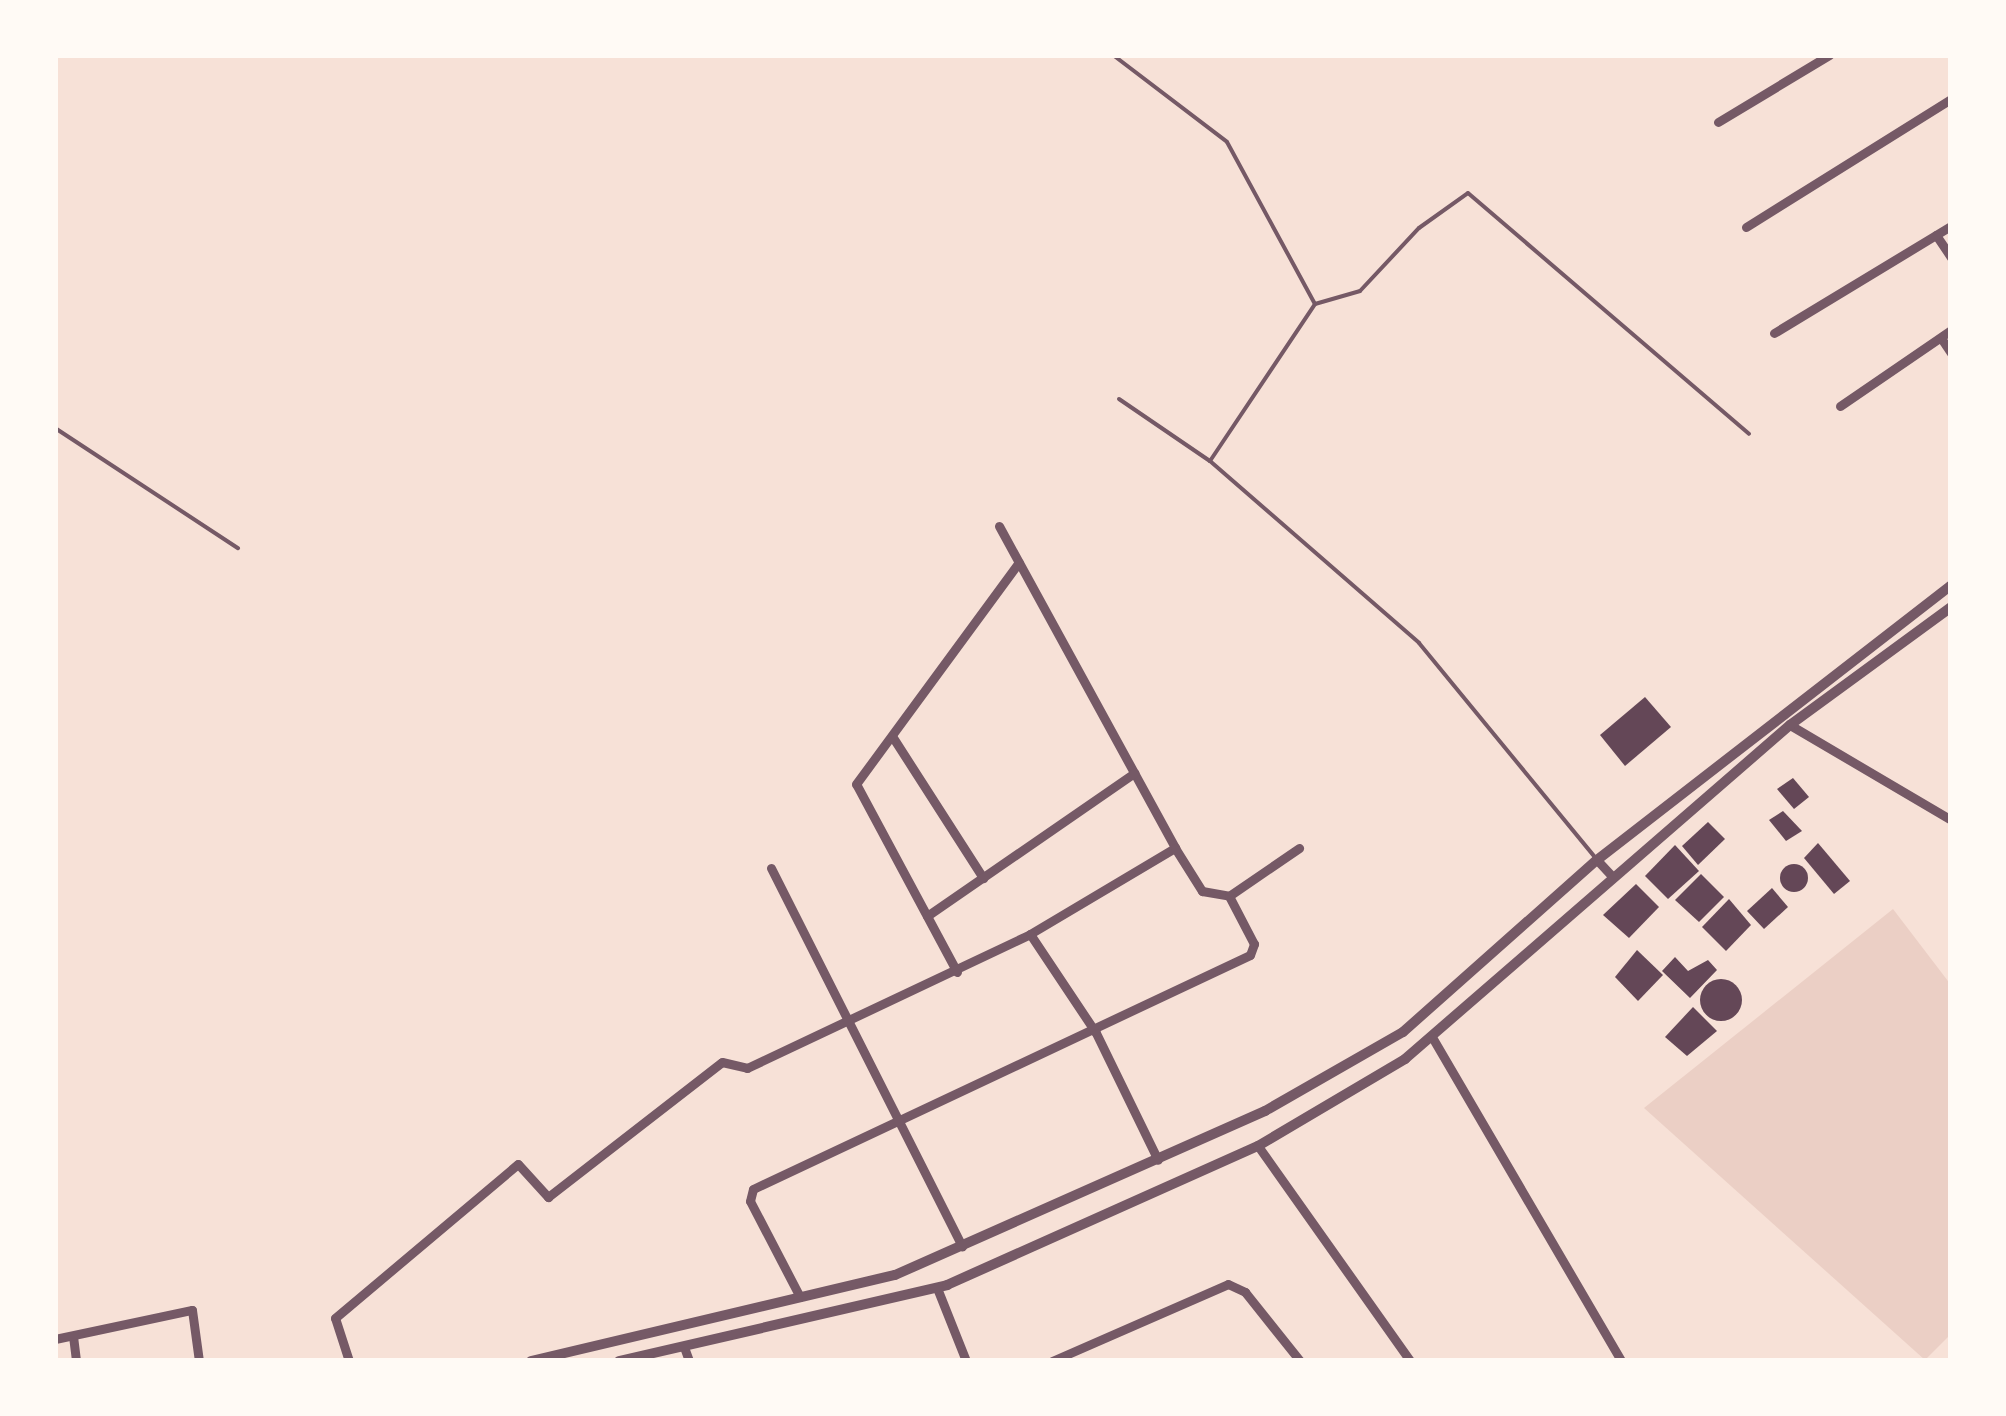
<!DOCTYPE html>
<html>
<head>
<meta charset="utf-8">
<style>
	body { margin:0 }
	#map { position:relative; width:2006px; height:1416px; overflow:hidden; background:#f7e1d7; font-family:"Alegreya Sans",sans-serif }
	div>[style] { position:absolute }
	.green>* { inset:0; background:#ebcfc5 }
	.building>* { inset:0; background:#644757 }
	.round { border-radius:50% }
	.service>* { height:4px; margin:-2px; padding:0 2px; transform-origin:2px; border-radius:2px; background:#755966 }
	.minor>* { height:9px; margin:-4.5px; padding:0 4.5px; transform-origin:4.5px; border-radius:4.5px; background:#755966 }
	.tertiary>* { height:10px; margin:-5px; padding:0 5px; transform-origin:5px; border-radius:5px; background:#755966 }
	span { translate:-50% -50%; white-space:nowrap; text-align:center; line-height:1.15; -webkit-text-stroke:10px #fffaf5; paint-order:stroke }
	.frame { position:absolute; inset:0; border:58px solid #fffaf5; pointer-events:none }
</style>
</head>
<body>
<div id="map">
	<div class="green">
		<div style="clip-path:polygon(1893px 909px,1951px 985px,1951px 1334px,1925px 1360px,1644px 1108px)"></div>
	</div>
	<div class="building">
		<div style="clip-path:polygon(1645px 697px,1671px 727px,1625px 766px,1600px 735px)"></div>
		<div style="clip-path:polygon(1793px 778px,1809px 797px,1794px 809px,1777px 789px)"></div>
		<div style="clip-path:polygon(1783px 811px,1802px 831px,1786px 841px,1769px 820px)"></div>
		<div style="clip-path:polygon(1708px 822px,1725px 839px,1698px 865px,1682px 846px)"></div>
		<div style="clip-path:polygon(1818px 843px,1850px 881px,1834px 894px,1804px 858px)"></div>
		<div style="clip-path:polygon(1675px 845px,1699px 871px,1668px 899px,1645px 876px)"></div>
		<div class="round" style="left:1780px;top:864px;width:28px;height:28px"></div>
		<div style="clip-path:polygon(1701px 874px,1724px 897px,1699px 922px,1675px 900px)"></div>
		<div style="clip-path:polygon(1636px 884px,1659px 907px,1629px 938px,1603px 915px)"></div>
		<div style="clip-path:polygon(1772px 888px,1788px 907px,1764px 929px,1747px 911px)"></div>
		<div style="clip-path:polygon(1729px 899px,1751px 925px,1726px 951px,1702px 927px)"></div>
		<div style="clip-path:polygon(1637px 950px,1663px 975px,1638px 1001px,1615px 977px)"></div>
		<div style="clip-path:polygon(1675px 957px,1688px 971px,1708px 960px,1717px 970px,1690px 998px,1662px 971px)"></div>
		<div class="round" style="left:1700px;top:979px;width:42px;height:42px"></div>
		<div style="clip-path:polygon(1693px 1007px,1717px 1031px,1687px 1056px,1665px 1037px)"></div>
	</div>
	<div class="service">
		<div style="left:1113px;top:55px;width:143px;rotate:37.3deg"></div>
		<div style="left:1227px;top:142px;width:184px;rotate:61.5deg"></div>
		<div style="left:1119px;top:399px;width:110px;rotate:34.3deg"></div>
		<div style="left:1210px;top:461px;width:277px;rotate:41deg"></div>
		<div style="left:1419px;top:643px;width:281px;rotate:50.6deg"></div>
		<div style="left:55px;top:428px;width:219px;rotate:33.3deg"></div>
		<div style="left:1210px;top:461px;width:189px;rotate:-56.2deg"></div>
		<div style="left:1315px;top:304px;width:47px;rotate:-16.1deg"></div>
		<div style="left:1360px;top:291px;width:86px;rotate:-46.9deg"></div>
		<div style="left:1419px;top:228px;width:60px;rotate:-35.5deg"></div>
		<div style="left:1468px;top:193px;width:370px;rotate:40.6deg"></div>
	</div>
	<div class="minor">
		<div style="left:1718px;top:122px;width:130px;rotate:-31.1deg"></div>
		<div style="left:1746px;top:227px;width:242px;rotate:-32deg"></div>
		<div style="left:1936px;top:235px;width:27px;rotate:56deg"></div>
		<div style="left:1774px;top:333px;width:207px;rotate:-31.2deg"></div>
		<div style="left:1941px;top:338px;width:18px;rotate:56deg"></div>
		<div style="left:1840px;top:406px;width:135px;rotate:-34.4deg"></div>
		<div style="left:999px;top:526px;width:367px;rotate:61.3deg"></div>
		<div style="left:1790px;top:725px;width:187px;rotate:30.5deg"></div>
		<div style="left:892px;top:736px;width:169px;rotate:57.3deg"></div>
		<div style="left:1597px;top:860px;width:23px;rotate:47deg"></div>
		<div style="left:771px;top:868px;width:424px;rotate:63.2deg"></div>
		<div style="left:927px;top:916px;width:252px;rotate:-34.6deg"></div>
		<div style="left:1030px;top:934px;width:169px;rotate:-30.7deg"></div>
		<div style="left:1175px;top:848px;width:51px;rotate:57.9deg"></div>
		<div style="left:1202px;top:891px;width:27px;rotate:10deg"></div>
		<div style="left:957px;top:972px;width:213px;rotate:-118.2deg"></div>
		<div style="left:856px;top:784px;width:275px;rotate:-53.7deg"></div>
		<div style="left:1432px;top:1037px;width:375px;rotate:59.7deg"></div>
		<div style="left:1258px;top:1146px;width:263px;rotate:54.7deg"></div>
		<div style="left:937px;top:1288px;width:79px;rotate:68.3deg"></div>
		<div style="left:800px;top:1297px;width:108px;rotate:-117.5deg"></div>
		<div style="left:750px;top:1201px;width:12px;rotate:-76deg"></div>
		<div style="left:753px;top:1189px;width:549px;rotate:-25.21deg"></div>
		<div style="left:1250px;top:955px;width:12px;rotate:-70deg"></div>
		<div style="left:1254px;top:944px;width:54px;rotate:-117.5deg"></div>
		<div style="left:1229px;top:896px;width:85px;rotate:-34.4deg"></div>
		<div style="left:73px;top:1336px;width:25px;rotate:83deg"></div>
		<div style="left:55px;top:1339px;width:140px;rotate:-12deg"></div>
		<div style="left:192px;top:1310px;width:51px;rotate:82.2deg"></div>
		<div style="left:684px;top:1347px;width:15px;rotate:70deg"></div>
		<div style="left:349px;top:1361px;width:45px;rotate:-108deg"></div>
		<div style="left:335px;top:1318px;width:239px;rotate:-40.1deg"></div>
		<div style="left:518px;top:1164px;width:45px;rotate:47.7deg"></div>
		<div style="left:548px;top:1197px;width:220px;rotate:-37.8deg"></div>
		<div style="left:722px;top:1062px;width:26px;rotate:13deg"></div>
		<div style="left:747px;top:1068px;width:313px;rotate:-25.3deg"></div>
		<div style="left:1030px;top:934px;width:119px;rotate:56.3deg"></div>
		<div style="left:1096px;top:1033px;width:141px;rotate:64deg"></div>
		<div style="left:1052px;top:1361px;width:192px;rotate:-23.6deg"></div>
		<div style="left:1228px;top:1284px;width:19px;rotate:25deg"></div>
		<div style="left:1245px;top:1292px;width:88px;rotate:51.4deg"></div>
	</div>
	<div class="tertiary">
		<div style="left:531px;top:1361px;width:374px;rotate:-13.3deg"></div>
		<div style="left:895px;top:1275px;width:405px;rotate:-23.9deg"></div>
		<div style="left:1265px;top:1111px;width:159px;rotate:-29.8deg"></div>
		<div style="left:1403px;top:1032px;width:259px;rotate:-41.6deg"></div>
		<div style="left:1597px;top:860px;width:448px;rotate:-37.8deg"></div>
		<div style="left:619px;top:1361px;width:337px;rotate:-13deg"></div>
		<div style="left:947px;top:1285px;width:341px;rotate:-24.1deg"></div>
		<div style="left:1258px;top:1146px;width:171px;rotate:-30.6deg"></div>
		<div style="left:1405px;top:1059px;width:510px;rotate:-40.94deg"></div>
		<div style="left:1790px;top:725px;width:200px;rotate:-36.2deg"></div>
	</div>
	<div class="frame"></div>
</div>
</body>
</html>
